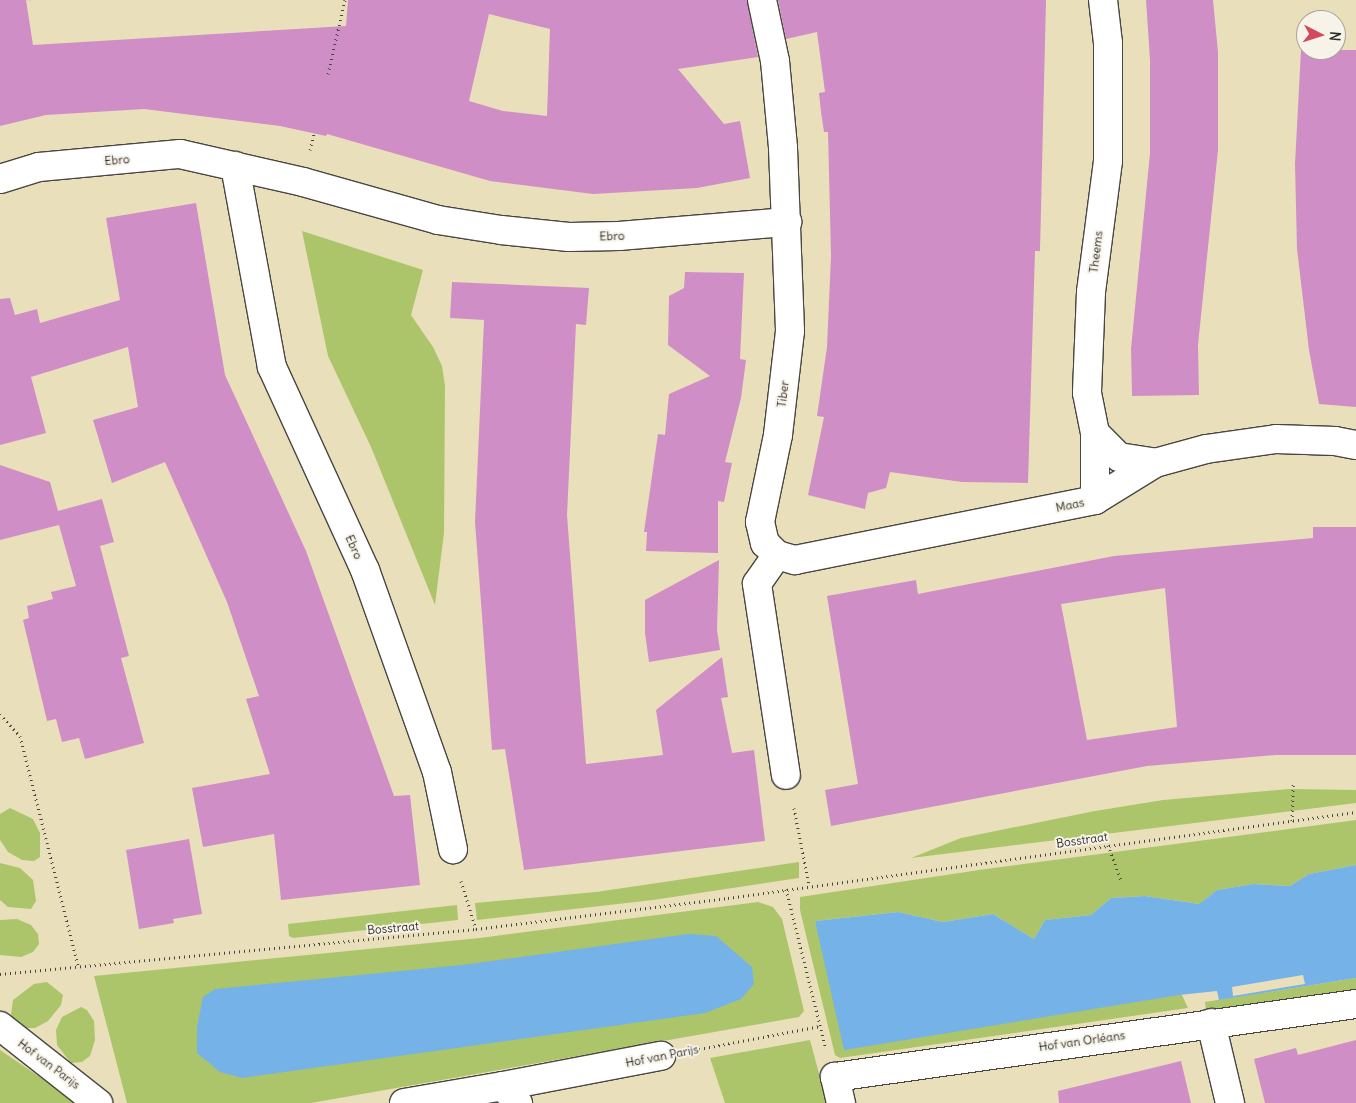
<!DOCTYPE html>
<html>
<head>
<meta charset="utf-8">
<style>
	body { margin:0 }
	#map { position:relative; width:1356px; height:1103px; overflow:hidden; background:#eadfbb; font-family:Delius,sans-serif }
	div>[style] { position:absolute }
	.green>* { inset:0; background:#acc56a }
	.water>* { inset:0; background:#74b2e7 }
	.pier>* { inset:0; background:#eadfbb }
	.building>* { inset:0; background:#d08ec7 }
	.path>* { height:3px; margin-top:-1.5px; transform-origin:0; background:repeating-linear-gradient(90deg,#484641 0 1px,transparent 0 5px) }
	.roads { filter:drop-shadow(1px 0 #484641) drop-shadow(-1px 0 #484641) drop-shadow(0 1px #484641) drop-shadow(0 -1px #484641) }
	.minor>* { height:28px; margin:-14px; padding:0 14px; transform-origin:14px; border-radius:14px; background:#fff }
	.tertiary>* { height:28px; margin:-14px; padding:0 14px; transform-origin:14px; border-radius:14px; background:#fff }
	span { translate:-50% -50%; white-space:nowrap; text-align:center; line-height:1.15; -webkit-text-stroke:4px #f7f3e8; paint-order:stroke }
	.street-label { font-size:12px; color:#2b2b2b }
	.north { position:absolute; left:1296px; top:10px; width:50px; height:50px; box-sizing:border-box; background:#f7f3e8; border:1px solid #a5a39c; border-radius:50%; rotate:95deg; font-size:14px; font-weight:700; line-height:20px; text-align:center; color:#2b2b2b }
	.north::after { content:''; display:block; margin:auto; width:18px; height:22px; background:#d1495b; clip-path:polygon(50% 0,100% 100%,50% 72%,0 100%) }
</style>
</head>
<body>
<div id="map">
	<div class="green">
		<div style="clip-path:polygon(302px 231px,423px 270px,411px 315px,433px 347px,442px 366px,445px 386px,444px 533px,435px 605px,371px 447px,328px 356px)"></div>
		<div style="clip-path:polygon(1289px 789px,1356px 790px,1356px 803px,911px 858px,961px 838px,1095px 811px,1163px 800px)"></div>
		<div style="clip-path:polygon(10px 808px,33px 819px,40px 833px,40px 857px,34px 861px,22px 860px,8px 852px,0 840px,0 814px)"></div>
		<div style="clip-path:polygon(1356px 820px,1356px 865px,1309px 874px,1290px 886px,1254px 884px,1217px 890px,1199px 904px,1145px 896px,1111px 898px,1091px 915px,1045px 920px,1034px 939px,993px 914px,943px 922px,898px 912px,815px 921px,817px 928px,1182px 995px,1188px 1008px,840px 1058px,835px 1055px,800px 910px,800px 897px,979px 870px)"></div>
		<div style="clip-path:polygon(799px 862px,799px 878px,653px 900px,477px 920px,475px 903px,596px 892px)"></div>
		<div style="clip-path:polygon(0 863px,20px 868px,33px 880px,36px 901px,31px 909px,8px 907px,0 900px)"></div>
		<div style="clip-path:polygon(758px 902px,773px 907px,782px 919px,804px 1011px,799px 1017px,311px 1103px,127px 1103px,94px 976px,480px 938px)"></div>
		<div style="clip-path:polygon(457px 905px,458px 920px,293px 938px,289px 936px,288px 924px)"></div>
		<div style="clip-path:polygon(17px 919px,31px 925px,38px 934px,39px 944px,33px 952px,21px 957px,0 955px,0 920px)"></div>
		<div style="clip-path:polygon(1356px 978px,1356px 990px,1206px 1010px,1205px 1002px)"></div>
		<div style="clip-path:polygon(47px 982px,63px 995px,61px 1005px,48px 1021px,35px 1028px,21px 1028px,10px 1022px,13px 1000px,34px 984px)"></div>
		<div style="clip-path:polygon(81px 1007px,87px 1010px,94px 1021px,95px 1040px,90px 1056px,82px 1062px,71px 1063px,57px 1045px,56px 1030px,62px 1017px)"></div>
		<div style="clip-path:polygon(810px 1040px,827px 1103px,725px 1103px,710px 1058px)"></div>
		<div style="clip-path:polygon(0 1050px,78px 1103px,0 1103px)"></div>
	</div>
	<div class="water">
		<div style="clip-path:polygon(1356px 865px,1356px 978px,1219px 1000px,1217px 991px,1179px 995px,844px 1050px,815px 921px,898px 912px,943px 922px,993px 914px,1034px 939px,1045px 920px,1091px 915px,1111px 898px,1145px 896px,1199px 904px,1217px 890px,1254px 884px,1290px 886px,1309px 874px)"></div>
		<div style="clip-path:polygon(688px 934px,716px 936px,752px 967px,754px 984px,741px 999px,705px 1013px,242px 1078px,220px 1072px,197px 1053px,197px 1027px,203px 997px,215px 989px,462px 965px)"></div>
	</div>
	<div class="pier">
		<div style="clip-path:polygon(1303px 975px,1305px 984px,1233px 996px,1232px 987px)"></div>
	</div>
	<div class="building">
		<div style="clip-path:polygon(evenodd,0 0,26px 0,33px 45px,346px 26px,348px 0,747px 0,758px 57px,678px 69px,724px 124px,740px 121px,750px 178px,697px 188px,593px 194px,490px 181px,327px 134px,326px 136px,280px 126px,144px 109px,46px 115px,0 126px,0 0,489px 14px,550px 29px,547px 116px,503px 111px,469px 101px,489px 14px)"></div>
		<div style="clip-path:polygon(778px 0,1046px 0,1040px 251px,1035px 251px,1028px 483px,962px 482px,890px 472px,886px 488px,868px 493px,865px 509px,808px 495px,824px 417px,817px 416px,827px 347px,831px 256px,828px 132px,824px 132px,821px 112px,819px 93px,825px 92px,817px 32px,786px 39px)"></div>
		<div style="clip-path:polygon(1146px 0,1213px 0,1218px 52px,1218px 150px,1198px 345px,1199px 395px,1132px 396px,1131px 349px,1150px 153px,1150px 60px)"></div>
		<div style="clip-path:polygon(1301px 50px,1356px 50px,1356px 407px,1319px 404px,1309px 350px,1297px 249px,1295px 164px)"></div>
		<div style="clip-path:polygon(196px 203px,225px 375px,306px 551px,394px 796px,410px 795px,420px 885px,281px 900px,274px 834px,203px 847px,192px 788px,270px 774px,246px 699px,259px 696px,227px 602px,165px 462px,112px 483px,93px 420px,138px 407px,128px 347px,31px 377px,46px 433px,0 445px,0 299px,10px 298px,15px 315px,37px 309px,40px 323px,120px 300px,106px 218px)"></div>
		<div style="clip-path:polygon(685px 272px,744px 273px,740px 359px,746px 360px,741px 398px,725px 462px,732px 463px,724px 502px,718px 501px,718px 553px,646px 551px,647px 532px,644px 532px,658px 434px,665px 435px,669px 394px,710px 376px,668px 345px,669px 296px,684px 288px)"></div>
		<div style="clip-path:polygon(452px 282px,589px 288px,586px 325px,576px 324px,567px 515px,586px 764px,663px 755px,656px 710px,722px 657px,728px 697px,721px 698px,732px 753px,754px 750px,765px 841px,524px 870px,505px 749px,492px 750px,475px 522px,484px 320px,450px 318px)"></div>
		<div style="clip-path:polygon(0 465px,50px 482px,58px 511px,102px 499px,114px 542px,100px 546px,129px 656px,121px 658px,144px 743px,85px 759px,79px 738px,62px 742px,56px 719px,47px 721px,23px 620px,29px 618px,27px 606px,53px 599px,51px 592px,76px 586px,59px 525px,0 540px)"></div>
		<div style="clip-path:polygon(evenodd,1313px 527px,1356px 527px,1356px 755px,1276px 755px,1147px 766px,831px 826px,825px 790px,858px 784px,827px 596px,916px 580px,918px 594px,1114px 556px,1313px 538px,1313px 527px,1165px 588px,1177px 727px,1087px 740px,1061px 604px,1165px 588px)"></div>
		<div style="clip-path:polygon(719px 560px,717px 630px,720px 650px,649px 662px,645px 633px,645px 600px)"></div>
		<div style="clip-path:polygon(189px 839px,202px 914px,173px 919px,174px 923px,139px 929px,126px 850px)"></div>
		<div style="clip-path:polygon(1356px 1040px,1356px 1103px,1265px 1103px,1254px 1059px,1296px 1048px,1298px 1055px)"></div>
		<div style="clip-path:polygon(1181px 1061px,1191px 1103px,1059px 1103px,1058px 1091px)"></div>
	</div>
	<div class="path">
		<div style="left:328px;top:74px;width:76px;rotate:-77.1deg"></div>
		<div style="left:310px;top:150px;width:16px;rotate:-76deg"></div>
		<div style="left:0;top:714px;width:30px;rotate:48deg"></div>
		<div style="left:20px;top:736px;width:237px;rotate:75.8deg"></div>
		<div style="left:794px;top:808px;width:78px;rotate:79deg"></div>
		<div style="left:1292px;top:821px;width:37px;rotate:-88deg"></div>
		<div style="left:1108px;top:845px;width:40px;rotate:69.8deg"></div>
		<div style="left:461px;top:881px;width:50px;rotate:72.6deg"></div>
		<div style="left:786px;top:889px;width:162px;rotate:76deg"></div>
		<div style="left:0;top:974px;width:478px;rotate:-5.4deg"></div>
		<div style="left:476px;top:929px;width:254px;rotate:-7deg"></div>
		<div style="left:728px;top:898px;width:634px;rotate:-7.8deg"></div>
		<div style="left:694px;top:1050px;width:129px;rotate:-10.7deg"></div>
	</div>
	<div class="roads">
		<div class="minor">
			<div style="left:762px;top:0;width:62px;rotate:78deg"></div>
			<div style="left:775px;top:61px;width:87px;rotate:84.7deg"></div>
			<div style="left:783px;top:148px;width:183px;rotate:87.8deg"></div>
			<div style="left:790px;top:331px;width:105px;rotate:96.6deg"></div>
			<div style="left:778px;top:435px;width:89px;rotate:101.7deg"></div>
			<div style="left:760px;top:522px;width:22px;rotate:77deg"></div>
			<div style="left:765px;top:543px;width:17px;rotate:45deg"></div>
			<div style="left:1103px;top:0;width:43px;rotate:83.4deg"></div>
			<div style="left:1108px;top:43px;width:118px;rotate:90deg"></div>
			<div style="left:1108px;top:161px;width:132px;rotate:97.4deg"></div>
			<div style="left:1091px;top:292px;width:101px;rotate:92.3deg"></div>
			<div style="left:1087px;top:393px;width:41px;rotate:78.7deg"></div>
			<div style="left:1095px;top:433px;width:34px;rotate:45deg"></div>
			<div style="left:1119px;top:457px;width:36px;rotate:9deg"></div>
			<div style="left:235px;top:166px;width:204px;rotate:79.6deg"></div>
			<div style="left:272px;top:367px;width:223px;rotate:65.4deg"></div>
			<div style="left:365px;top:570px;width:214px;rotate:70.4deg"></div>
			<div style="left:437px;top:772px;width:79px;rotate:78.3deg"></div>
			<div style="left:0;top:179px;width:41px;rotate:-17.1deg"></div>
			<div style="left:39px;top:167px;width:142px;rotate:-5.3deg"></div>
			<div style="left:180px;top:154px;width:126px;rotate:12.8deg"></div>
			<div style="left:303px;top:182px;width:140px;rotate:15.7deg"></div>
			<div style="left:438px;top:220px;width:64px;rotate:9deg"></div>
			<div style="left:501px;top:230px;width:68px;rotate:5.9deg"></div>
			<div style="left:569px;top:237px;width:50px;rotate:-1.1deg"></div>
			<div style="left:619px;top:236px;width:169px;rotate:-4.8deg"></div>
			<div style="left:1095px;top:500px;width:67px;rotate:-90deg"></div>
			<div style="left:777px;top:555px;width:19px;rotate:16deg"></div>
			<div style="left:795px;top:560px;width:306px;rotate:-11.3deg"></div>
			<div style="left:1095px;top:500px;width:70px;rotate:-31.7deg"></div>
			<div style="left:1155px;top:463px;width:53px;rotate:-15.4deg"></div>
			<div style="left:1206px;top:449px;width:71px;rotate:-8.1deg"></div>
			<div style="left:1276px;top:439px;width:59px;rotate:1.9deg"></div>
			<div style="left:1335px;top:441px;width:21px;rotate:11deg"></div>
			<div style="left:777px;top:555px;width:35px;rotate:125deg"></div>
			<div style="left:757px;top:584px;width:193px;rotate:81.4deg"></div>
			<div style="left:1211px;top:1023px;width:82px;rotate:76.6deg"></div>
			<div style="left:503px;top:1086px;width:161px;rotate:-10.8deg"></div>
			<div style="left:404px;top:1103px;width:100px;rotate:-9.7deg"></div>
			<div style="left:503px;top:1086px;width:23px;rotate:49deg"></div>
			<div style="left:841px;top:1103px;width:27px;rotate:-103deg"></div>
			<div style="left:835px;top:1077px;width:526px;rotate:-7.98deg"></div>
		</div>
		<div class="tertiary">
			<div style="left:0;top:1026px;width:125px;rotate:38.2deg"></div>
		</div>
	</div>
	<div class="street-label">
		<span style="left:117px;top:160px;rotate:-5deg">Ebro</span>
		<span style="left:612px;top:236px;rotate:-2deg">Ebro</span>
		<span style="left:1096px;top:252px;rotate:-83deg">Theems</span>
		<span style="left:783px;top:394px;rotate:-83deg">Tiber</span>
		<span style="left:1070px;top:505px;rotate:-12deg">Maas</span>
		<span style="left:354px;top:547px;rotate:66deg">Ebro</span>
		<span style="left:1082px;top:840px;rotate:-8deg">Bosstraat</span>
		<span style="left:393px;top:928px;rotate:-5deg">Bosstraat</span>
		<span style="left:1082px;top:1041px;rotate:-8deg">Hof van Orléans</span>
		<span style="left:662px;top:1056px;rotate:-11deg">Hof van Parijs</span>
		<span style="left:49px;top:1064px;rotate:37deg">Hof van Parijs</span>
	</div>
	<div class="north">N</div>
</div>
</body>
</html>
